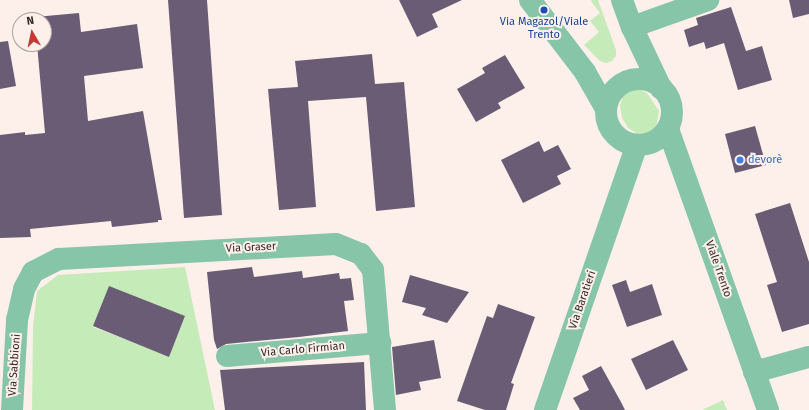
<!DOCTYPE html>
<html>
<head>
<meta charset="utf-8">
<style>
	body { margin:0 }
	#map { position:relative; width:809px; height:410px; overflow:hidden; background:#fdf0eb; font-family:"Fira Sans",sans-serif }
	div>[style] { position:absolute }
	.green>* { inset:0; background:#c5ebb9 }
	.building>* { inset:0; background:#6a5c75 }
	.minor>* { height:22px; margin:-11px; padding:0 11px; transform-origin:11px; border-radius:11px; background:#86c5a7 }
	.minor>.ring { margin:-11px; padding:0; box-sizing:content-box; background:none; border:22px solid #86c5a7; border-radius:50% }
	.dots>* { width:11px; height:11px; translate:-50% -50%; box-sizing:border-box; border:2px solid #fdf0eb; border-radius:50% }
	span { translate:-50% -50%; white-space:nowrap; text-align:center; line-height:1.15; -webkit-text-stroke:4px #fdf0eb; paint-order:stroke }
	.transit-label { font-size:11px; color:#164399 }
	.shop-label { font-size:11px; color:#366cbe }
	.left { translate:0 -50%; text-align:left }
	.street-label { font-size:11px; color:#352824 }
	.north { position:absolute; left:12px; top:12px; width:40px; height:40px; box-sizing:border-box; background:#fdf0eb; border:1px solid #ada09b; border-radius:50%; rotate:351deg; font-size:11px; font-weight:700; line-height:16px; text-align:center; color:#352824 }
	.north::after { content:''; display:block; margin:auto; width:14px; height:18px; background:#c63832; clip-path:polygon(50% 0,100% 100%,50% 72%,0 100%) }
</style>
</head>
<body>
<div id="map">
	<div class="green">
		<div style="clip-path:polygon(592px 0,598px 0,616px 50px,616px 56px,612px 61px,606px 63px,600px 61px,584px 45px,599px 32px,590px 21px,600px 13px,591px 1px)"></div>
		<div style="clip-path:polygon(637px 89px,647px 93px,659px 111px,657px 124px,651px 133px,641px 136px,628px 128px,622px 118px,620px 105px,624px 94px)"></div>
		<div style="clip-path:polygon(evenodd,185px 267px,215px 410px,32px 410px,33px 326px,37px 291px,58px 275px,185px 267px,109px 287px,185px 317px,169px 356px,93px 327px,109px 287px)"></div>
		<div style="clip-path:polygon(723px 400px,727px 410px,702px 410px)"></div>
	</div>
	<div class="building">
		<div style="clip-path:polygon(168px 0,207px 0,222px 215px,184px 218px)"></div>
		<div style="clip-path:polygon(399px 0,462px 0,432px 14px,438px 27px,417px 37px)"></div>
		<div style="clip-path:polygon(789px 0,809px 0,809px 14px,793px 18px)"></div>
		<div style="clip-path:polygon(731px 7px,746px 51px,762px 46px,772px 80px,738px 90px,724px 43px,706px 49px,704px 42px,689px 47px,684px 30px,698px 25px,696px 18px)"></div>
		<div style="clip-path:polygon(79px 13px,81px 32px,137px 24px,143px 68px,84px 76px,88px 121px,143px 111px,162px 220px,158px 220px,158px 222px,112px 227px,111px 221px,30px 229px,31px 237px,0 238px,0 135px,25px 132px,25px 135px,45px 133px,37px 44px,44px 44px,44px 20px,35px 20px,35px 17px)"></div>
		<div style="clip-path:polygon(8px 41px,16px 86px,0 89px,0 42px)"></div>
		<div style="clip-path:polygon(372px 54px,375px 84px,404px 82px,415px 207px,376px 211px,366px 97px,308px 101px,316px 207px,279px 210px,268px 89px,298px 87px,295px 61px)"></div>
		<div style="clip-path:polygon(505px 55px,525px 88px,498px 103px,501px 108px,476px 122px,457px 89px,485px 73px,482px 68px)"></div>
		<div style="clip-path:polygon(755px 126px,766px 165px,735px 173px,725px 134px)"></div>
		<div style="clip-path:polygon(539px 141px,544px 152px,558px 145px,571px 169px,557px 176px,561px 184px,523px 203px,501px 160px)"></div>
		<div style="clip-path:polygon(790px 203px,809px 262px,809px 324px,782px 332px,767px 285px,777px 282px,755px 214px)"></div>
		<div style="clip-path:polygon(252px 267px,254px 277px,302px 271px,303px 278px,339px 273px,340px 279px,351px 278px,354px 300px,344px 301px,348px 331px,299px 337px,226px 344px,217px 349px,214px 340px,207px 272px)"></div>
		<div style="clip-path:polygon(410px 275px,469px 292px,447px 323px,422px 315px,426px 308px,402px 302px)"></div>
		<div style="clip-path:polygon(626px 280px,630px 292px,652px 284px,662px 315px,627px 327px,612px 285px)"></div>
		<div style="clip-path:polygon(109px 286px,185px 316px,169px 357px,93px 326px)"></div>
		<div style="clip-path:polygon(498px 304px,535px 317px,511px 383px,514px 384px,506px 410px,485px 410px,457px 401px,487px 316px,493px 318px)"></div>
		<div style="clip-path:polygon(434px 340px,441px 378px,419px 382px,421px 390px,396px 395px,392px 347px)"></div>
		<div style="clip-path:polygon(673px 340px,688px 370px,646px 390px,631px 359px)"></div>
		<div style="clip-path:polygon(364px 362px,366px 410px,225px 410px,220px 370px)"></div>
		<div style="clip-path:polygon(601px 366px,621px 402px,625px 410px,580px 410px,573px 398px,589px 390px,582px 376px)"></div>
	</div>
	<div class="minor">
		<div style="left:530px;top:0;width:91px;rotate:52.6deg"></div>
		<div style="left:585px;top:72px;width:43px;rotate:60.4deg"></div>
		<div style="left:622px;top:0;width:29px;rotate:70deg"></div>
		<div style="left:632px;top:27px;width:68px;rotate:64.6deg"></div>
		<div style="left:632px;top:27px;width:81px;rotate:-19.6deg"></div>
		<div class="ring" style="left:606px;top:79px;width:44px;height:44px"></div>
		<div style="left:668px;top:129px;width:298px;rotate:70.4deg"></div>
		<div style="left:227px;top:356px;width:154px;rotate:-4.9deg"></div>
		<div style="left:754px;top:372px;width:57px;rotate:-15.3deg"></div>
		<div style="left:12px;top:410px;width:90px;rotate:-86.8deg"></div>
		<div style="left:17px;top:320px;width:32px;rotate:-77deg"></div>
		<div style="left:24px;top:289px;width:19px;rotate:-62deg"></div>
		<div style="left:33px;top:272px;width:29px;rotate:-27deg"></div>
		<div style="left:59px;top:259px;width:277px;rotate:-3.1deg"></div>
		<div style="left:336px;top:244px;width:27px;rotate:22deg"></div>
		<div style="left:361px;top:254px;width:20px;rotate:53deg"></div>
		<div style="left:373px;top:270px;width:141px;rotate:85.1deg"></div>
		<div style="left:545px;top:410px;width:281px;rotate:-70.9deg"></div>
	</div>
	<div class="dots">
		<div style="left:544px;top:10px;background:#1a4fb4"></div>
		<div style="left:740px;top:160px;background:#3f7fe0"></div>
	</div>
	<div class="transit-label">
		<span style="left:544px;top:29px">Via Magazol/Viale<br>Trento</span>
	</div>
	<div class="shop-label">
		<span class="left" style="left:748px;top:160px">devorè</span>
	</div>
	<div class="street-label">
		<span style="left:251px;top:248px;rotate:-3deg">Via Graser</span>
		<span style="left:718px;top:269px;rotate:71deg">Viale Trento</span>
		<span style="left:583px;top:300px;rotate:-71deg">Via Baratieri</span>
		<span style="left:303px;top:350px;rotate:-5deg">Via Carlo Firmian</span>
		<span style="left:15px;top:365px;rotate:-86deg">Via Sabbioni</span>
	</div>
	<div class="north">N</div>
</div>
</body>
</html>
